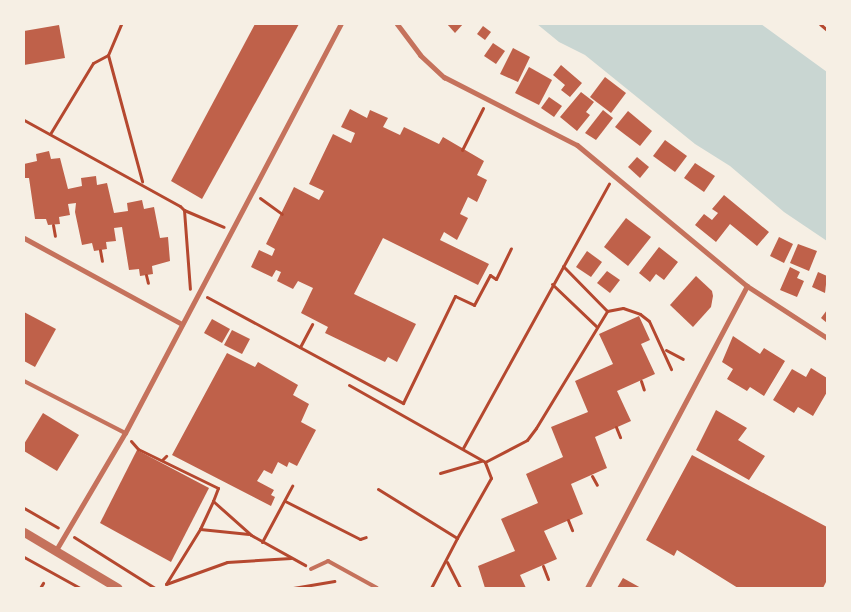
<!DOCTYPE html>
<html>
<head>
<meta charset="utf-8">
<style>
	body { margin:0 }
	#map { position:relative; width:851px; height:612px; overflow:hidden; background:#f6efe4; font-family:"PT Sans",sans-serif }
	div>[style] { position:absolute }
	.water>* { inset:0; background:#c9d6d2 }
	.building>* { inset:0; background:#bf614a }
	.path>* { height:3px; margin:-1.5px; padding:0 1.5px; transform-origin:1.5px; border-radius:1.5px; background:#b5482f }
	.service>* { height:4px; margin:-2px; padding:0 2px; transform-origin:2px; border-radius:2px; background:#c5725c }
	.minor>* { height:5px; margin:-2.5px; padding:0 2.5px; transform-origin:2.5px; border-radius:2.5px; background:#c5725c }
	.tertiary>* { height:9px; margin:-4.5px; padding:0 4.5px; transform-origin:4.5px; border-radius:4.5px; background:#c5725c }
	span { translate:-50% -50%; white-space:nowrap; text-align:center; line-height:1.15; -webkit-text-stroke:5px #f6efe4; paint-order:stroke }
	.frame { position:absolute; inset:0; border:25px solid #f6efe4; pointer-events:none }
</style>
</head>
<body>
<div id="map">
	<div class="water">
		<div style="clip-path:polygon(537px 24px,761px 24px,827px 72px,827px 241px,784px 212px,730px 166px,695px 144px,585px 55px,559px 42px)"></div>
	</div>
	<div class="building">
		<div style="clip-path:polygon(255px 24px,299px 24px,202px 199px,171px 181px)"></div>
		<div style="clip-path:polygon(447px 24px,463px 24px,455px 33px)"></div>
		<div style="clip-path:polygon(59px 25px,65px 58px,24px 65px,24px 31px)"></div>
		<div style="clip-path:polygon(483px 26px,491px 32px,485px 40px,477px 34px)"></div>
		<div style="clip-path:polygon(493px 43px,505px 51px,496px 64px,484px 56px)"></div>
		<div style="clip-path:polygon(513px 48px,530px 57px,518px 82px,500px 74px)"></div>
		<div style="clip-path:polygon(561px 65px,582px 83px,570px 97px,561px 90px,565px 85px,553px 75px)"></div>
		<div style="clip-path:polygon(529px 67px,552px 80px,539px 105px,515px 93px)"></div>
		<div style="clip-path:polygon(605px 77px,626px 93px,611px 113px,590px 97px)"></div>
		<div style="clip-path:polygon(581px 92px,594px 102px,586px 112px,590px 115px,577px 131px,560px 117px)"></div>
		<div style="clip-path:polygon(549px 97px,562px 106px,554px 117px,541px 108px)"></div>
		<div style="clip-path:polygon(350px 109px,367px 118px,370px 110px,388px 118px,383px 127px,400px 135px,404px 127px,439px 144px,443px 137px,484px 161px,477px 175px,487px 180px,477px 202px,468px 197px,460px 214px,468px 218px,457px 240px,444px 232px,440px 240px,489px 264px,478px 285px,383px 238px,354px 294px,416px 324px,397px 362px,388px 357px,385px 362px,325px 333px,328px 327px,301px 313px,313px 288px,298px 281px,293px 289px,277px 281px,281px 272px,276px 270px,272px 277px,251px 267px,259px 250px,272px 256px,275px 249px,266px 244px,294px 187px,319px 200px,324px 191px,309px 184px,333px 134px,351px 143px,355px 133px,341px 127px)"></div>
		<div style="clip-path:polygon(603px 110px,613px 118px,596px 140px,585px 133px)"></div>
		<div style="clip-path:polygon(628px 111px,652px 131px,640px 146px,615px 127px)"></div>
		<div style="clip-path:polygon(665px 140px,687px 156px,675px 172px,653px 156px)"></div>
		<div style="clip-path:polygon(49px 151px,51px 159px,60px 158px,68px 189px,82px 186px,81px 178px,96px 176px,97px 185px,107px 183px,114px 213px,128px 211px,127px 203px,142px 200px,144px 209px,154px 207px,160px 238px,168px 237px,170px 261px,152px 266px,153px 274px,140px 276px,139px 269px,129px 270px,122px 227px,114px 228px,116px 241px,106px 242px,107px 249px,94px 251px,92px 243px,82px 245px,75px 212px,76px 203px,68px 204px,70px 215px,59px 217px,60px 224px,48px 225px,46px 219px,35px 219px,29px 178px,24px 178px,24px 164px,37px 161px,36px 154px)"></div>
		<div style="clip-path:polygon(637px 157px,649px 167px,640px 178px,628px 167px)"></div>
		<div style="clip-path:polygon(695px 163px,715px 176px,704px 192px,684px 178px)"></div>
		<div style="clip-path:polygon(724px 195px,769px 232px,757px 246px,730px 224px,716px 242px,695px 225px,704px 214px,712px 220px,718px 213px,712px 209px)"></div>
		<div style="clip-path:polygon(626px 218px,651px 237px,628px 266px,604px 247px)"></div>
		<div style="clip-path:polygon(779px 237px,793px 244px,784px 263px,770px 256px)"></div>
		<div style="clip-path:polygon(798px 244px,817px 251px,809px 271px,790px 263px)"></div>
		<div style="clip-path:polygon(659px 247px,678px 262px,664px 280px,656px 274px,650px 282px,639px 273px)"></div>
		<div style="clip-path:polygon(587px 251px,602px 262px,591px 277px,576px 267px)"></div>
		<div style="clip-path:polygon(790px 267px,800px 272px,797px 278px,804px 281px,797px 297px,780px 290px)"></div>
		<div style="clip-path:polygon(607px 271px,620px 280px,610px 293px,597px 283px)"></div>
		<div style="clip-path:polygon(818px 272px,827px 276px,825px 293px,812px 287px)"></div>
		<div style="clip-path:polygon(696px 276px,712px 291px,713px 296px,711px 307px,693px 327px,670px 305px)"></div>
		<div style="clip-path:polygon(827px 310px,827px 323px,821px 318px)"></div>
		<div style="clip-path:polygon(24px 312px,56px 329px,35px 367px,24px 361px)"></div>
		<div style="clip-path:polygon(639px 316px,650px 340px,641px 344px,655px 374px,617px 391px,631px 421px,595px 437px,607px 468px,571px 484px,583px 514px,544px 531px,557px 559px,520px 575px,526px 588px,485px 588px,478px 566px,515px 551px,501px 519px,538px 503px,526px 474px,563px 457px,551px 427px,588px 412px,575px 381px,613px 364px,599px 334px)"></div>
		<div style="clip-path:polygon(212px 319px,230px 329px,222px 343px,204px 333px)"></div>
		<div style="clip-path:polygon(232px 330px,250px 339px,242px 354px,224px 345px)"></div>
		<div style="clip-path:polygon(733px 336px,760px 354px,764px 348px,785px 361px,764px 396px,750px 387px,747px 391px,727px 379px,733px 369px,722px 362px)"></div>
		<div style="clip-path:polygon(227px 353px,255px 367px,258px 362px,298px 385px,293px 395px,309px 404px,301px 422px,316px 430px,297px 466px,289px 462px,287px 467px,278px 462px,272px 474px,264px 470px,257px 481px,274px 490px,271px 495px,275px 497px,271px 506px,172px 455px)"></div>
		<div style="clip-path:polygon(811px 368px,827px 378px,827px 392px,813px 416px,798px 407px,794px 413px,773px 400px,792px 369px,806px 377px)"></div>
		<div style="clip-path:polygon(716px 410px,747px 428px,738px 440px,765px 456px,749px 480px,696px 450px)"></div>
		<div style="clip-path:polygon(43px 413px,79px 435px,57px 471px,24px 451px,24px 444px)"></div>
		<div style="clip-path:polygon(137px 450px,209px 488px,171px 562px,100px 523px)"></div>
		<div style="clip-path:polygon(692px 455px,827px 527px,827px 580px,823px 588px,738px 588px,677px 550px,674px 556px,646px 540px)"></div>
		<div style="clip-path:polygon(623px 578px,641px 588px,617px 588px)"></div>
	</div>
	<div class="path">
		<div style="left:820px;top:24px;width:9px;rotate:41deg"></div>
		<div style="left:108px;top:55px;width:131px;rotate:74.9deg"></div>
		<div style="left:24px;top:120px;width:178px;rotate:28.9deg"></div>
		<div style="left:180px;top:206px;width:6px;rotate:45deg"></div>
		<div style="left:184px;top:210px;width:79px;rotate:85.7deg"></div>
		<div style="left:50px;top:134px;width:83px;rotate:-58.8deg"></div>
		<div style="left:93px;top:63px;width:17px;rotate:-28deg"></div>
		<div style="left:108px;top:55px;width:34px;rotate:-67deg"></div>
		<div style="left:462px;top:150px;width:47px;rotate:-63.4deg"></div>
		<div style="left:260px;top:198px;width:27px;rotate:36deg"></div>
		<div style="left:184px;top:210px;width:43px;rotate:23deg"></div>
		<div style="left:53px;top:225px;width:11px;rotate:80deg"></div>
		<div style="left:100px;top:250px;width:11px;rotate:80deg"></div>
		<div style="left:563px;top:266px;width:63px;rotate:45.6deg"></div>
		<div style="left:146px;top:275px;width:8px;rotate:76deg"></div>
		<div style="left:552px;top:284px;width:61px;rotate:43.7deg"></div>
		<div style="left:207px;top:297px;width:223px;rotate:28.4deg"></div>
		<div style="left:403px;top:403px;width:119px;rotate:-64.1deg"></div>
		<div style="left:455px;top:296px;width:21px;rotate:25deg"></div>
		<div style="left:474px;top:305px;width:34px;rotate:-62deg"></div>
		<div style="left:490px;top:275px;width:7px;rotate:34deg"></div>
		<div style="left:496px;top:279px;width:34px;rotate:-64deg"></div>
		<div style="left:300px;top:347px;width:26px;rotate:-62deg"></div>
		<div style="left:666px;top:350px;width:19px;rotate:28deg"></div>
		<div style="left:641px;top:381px;width:9px;rotate:72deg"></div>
		<div style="left:349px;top:385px;width:156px;rotate:29.5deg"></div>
		<div style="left:616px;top:427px;width:11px;rotate:68deg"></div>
		<div style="left:131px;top:441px;width:11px;rotate:49deg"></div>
		<div style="left:138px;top:449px;width:89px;rotate:26deg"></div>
		<div style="left:218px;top:488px;width:14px;rotate:111deg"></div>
		<div style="left:213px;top:501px;width:51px;rotate:41.8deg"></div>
		<div style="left:251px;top:535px;width:62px;rotate:29.1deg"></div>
		<div style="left:463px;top:448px;width:302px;rotate:-61.1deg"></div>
		<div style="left:162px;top:460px;width:6px;rotate:-45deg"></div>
		<div style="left:440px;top:473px;width:43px;rotate:-16.3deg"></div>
		<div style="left:592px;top:476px;width:10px;rotate:61deg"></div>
		<div style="left:378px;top:489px;width:93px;rotate:31.8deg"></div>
		<div style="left:457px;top:538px;width:69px;rotate:-60.5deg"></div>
		<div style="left:491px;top:478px;width:17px;rotate:-111deg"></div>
		<div style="left:485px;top:462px;width:47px;rotate:-27.6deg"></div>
		<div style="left:527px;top:440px;width:15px;rotate:-53deg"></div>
		<div style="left:536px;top:428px;width:137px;rotate:-58.7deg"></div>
		<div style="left:607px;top:311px;width:16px;rotate:-11deg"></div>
		<div style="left:623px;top:308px;width:18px;rotate:19deg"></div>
		<div style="left:640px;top:314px;width:11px;rotate:38deg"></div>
		<div style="left:649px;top:321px;width:53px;rotate:65.4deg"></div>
		<div style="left:285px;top:501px;width:84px;rotate:26.9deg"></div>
		<div style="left:360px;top:539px;width:6px;rotate:-18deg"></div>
		<div style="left:24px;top:508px;width:39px;rotate:30deg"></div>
		<div style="left:568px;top:520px;width:11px;rotate:68deg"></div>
		<div style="left:200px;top:529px;width:49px;rotate:5.8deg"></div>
		<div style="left:74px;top:537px;width:96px;rotate:32.2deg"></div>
		<div style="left:262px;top:542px;width:64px;rotate:-61.8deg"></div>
		<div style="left:24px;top:557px;width:64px;rotate:29deg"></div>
		<div style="left:447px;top:562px;width:29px;rotate:63deg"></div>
		<div style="left:543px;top:566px;width:14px;rotate:69deg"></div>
		<div style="left:166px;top:584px;width:65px;rotate:-19.8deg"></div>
		<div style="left:227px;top:562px;width:64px;rotate:-3.6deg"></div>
		<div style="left:166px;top:584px;width:65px;rotate:-58.3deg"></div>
		<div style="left:200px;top:529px;width:31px;rotate:-65deg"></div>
		<div style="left:40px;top:588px;width:6px;rotate:-59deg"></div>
		<div style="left:293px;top:588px;width:42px;rotate:-9.7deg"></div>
		<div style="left:431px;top:588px;width:56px;rotate:-62.5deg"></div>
	</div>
	<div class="service">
		<div style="left:24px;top:381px;width:114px;rotate:27.2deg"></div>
		<div style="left:311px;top:569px;width:19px;rotate:-25deg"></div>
		<div style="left:328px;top:561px;width:56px;rotate:28.9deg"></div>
	</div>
	<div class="minor">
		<div style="left:397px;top:24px;width:39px;rotate:53deg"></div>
		<div style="left:420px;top:55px;width:33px;rotate:43deg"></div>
		<div style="left:444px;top:77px;width:149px;rotate:27.1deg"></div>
		<div style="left:577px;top:145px;width:221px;rotate:39.7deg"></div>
		<div style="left:747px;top:286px;width:95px;rotate:33deg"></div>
		<div style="left:24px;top:238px;width:180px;rotate:28.6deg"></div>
		<div style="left:56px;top:550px;width:136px;rotate:-59.5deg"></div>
		<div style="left:125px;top:433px;width:463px;rotate:-62.2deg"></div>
		<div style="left:587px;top:588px;width:342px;rotate:-62.1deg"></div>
	</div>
	<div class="tertiary">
		<div style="left:24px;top:532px;width:109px;rotate:30.8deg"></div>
	</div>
	<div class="frame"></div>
</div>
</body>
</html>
